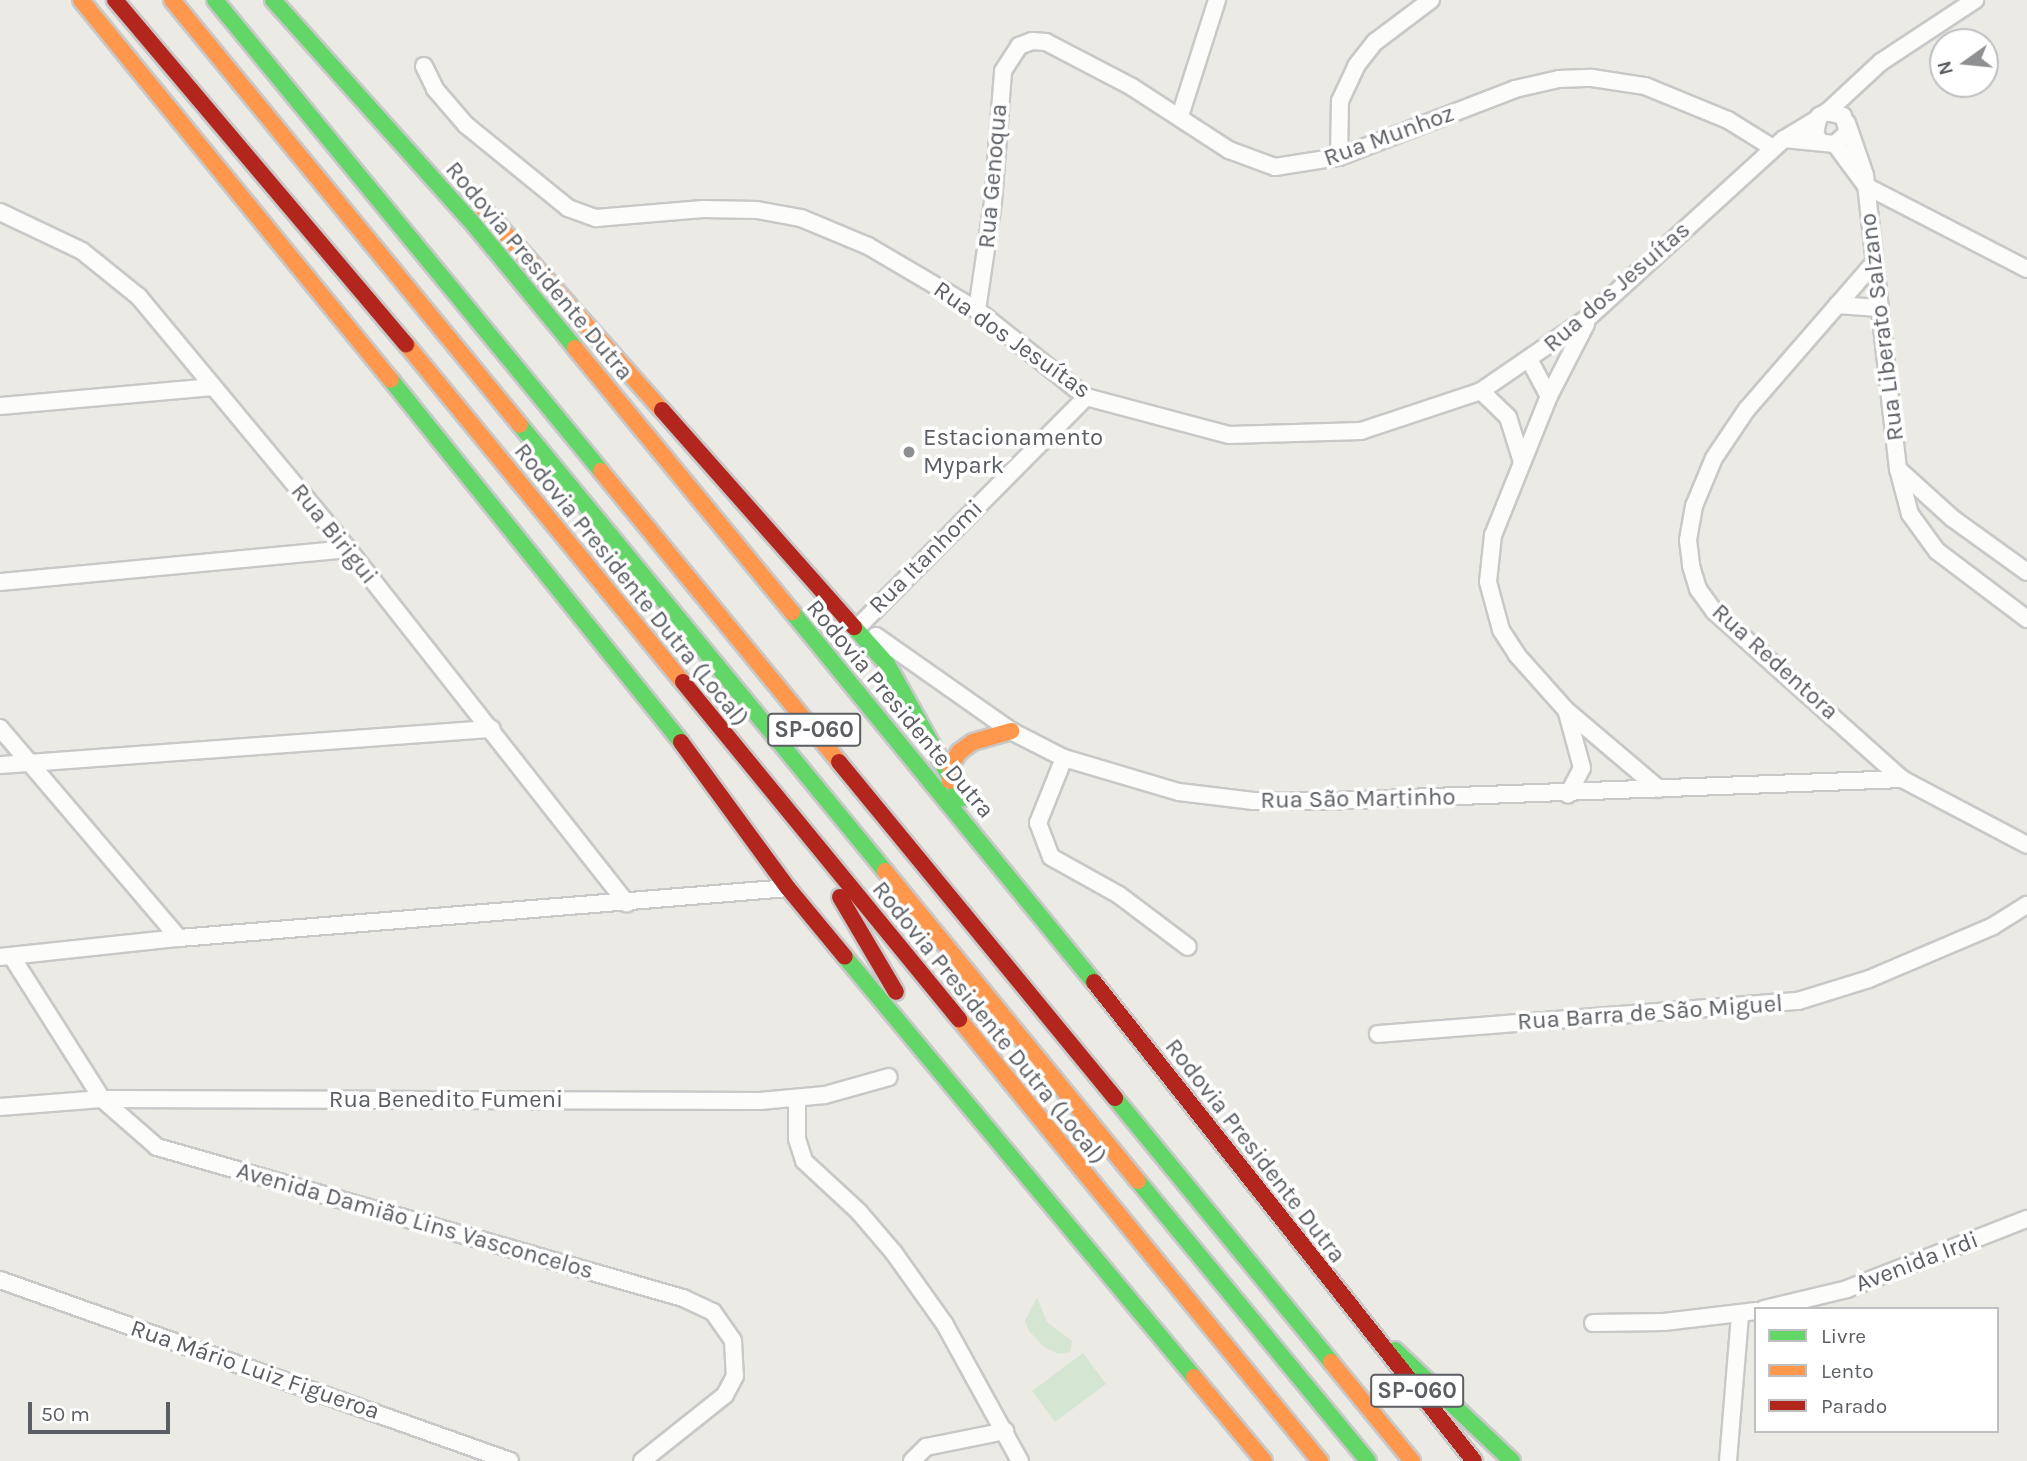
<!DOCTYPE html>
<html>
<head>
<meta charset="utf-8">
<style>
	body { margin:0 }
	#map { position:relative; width:2027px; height:1461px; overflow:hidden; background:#ebeae5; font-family:Karla,sans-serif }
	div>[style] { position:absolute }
	.green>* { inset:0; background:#d4e6d2 }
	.roads { filter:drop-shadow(2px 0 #c8c8c8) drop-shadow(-2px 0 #c8c8c8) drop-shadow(0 2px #c8c8c8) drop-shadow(0 -2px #c8c8c8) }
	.street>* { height:16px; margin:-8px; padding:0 8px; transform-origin:8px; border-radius:8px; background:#fcfcfb }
	.fast>* { height:16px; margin:-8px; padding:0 8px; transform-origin:8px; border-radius:8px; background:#63d668 }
	.slow>* { height:16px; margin:-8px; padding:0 8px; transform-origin:8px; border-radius:8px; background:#ff974d }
	.jam>* { height:16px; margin:-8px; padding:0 8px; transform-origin:8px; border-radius:8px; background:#b3261e }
	.dots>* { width:19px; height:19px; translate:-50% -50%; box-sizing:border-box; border:4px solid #fff; border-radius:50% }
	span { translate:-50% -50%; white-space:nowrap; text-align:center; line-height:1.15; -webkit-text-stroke:7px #fff; paint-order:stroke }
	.shield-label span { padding:2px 5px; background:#fff; border:2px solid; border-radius:5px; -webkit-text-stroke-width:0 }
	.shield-label { font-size:23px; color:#5b5e63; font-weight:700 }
	.street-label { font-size:24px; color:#5b5e63 }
	.poi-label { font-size:24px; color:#5b5e63 }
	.left { translate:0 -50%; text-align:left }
	.legend { position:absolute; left:1754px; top:1307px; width:245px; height:126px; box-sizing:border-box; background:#fff; border:2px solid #bdbfc1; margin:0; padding:9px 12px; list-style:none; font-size:21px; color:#5b5e63 }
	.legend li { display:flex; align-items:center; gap:14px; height:35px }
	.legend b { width:35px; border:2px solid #bdbfc1 }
	.north { position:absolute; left:1929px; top:28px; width:70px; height:70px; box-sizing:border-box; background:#fff; border:2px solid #bdbfc1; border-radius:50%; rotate:255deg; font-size:19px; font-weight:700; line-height:28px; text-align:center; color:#5b5e63 }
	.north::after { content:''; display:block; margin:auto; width:24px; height:32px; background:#8d8f90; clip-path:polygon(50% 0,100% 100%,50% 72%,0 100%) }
	.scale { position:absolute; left:28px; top:1402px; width:142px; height:32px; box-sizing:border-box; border:4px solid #5b5e63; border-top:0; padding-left:9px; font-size:21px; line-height:24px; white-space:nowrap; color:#5b5e63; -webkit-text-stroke:5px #fff; paint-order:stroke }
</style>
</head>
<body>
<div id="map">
	<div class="green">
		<div style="clip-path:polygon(1037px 1297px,1047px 1322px,1072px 1341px,1070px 1352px,1058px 1354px,1044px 1347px,1029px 1331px,1025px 1321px)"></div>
		<div style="clip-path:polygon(1083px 1353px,1106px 1384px,1055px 1422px,1032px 1391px)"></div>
	</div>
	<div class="roads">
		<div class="street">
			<div style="left:424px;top:66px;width:25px;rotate:64deg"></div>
			<div style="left:435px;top:89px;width:48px;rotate:49.3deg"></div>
			<div style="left:466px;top:125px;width:132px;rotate:39.1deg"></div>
			<div style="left:568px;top:208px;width:30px;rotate:20deg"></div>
			<div style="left:596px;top:218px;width:107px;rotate:-4.8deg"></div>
			<div style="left:703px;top:209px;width:54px;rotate:1.1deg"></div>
			<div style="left:757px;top:210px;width:45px;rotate:10.3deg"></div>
			<div style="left:801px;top:218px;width:73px;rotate:22.7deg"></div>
			<div style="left:868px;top:246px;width:126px;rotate:30.4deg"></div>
			<div style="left:977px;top:310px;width:139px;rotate:38.6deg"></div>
			<div style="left:1086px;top:397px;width:148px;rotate:14.9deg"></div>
			<div style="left:1229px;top:435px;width:132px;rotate:-1.7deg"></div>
			<div style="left:1361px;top:431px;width:126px;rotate:-18.4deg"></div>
			<div style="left:1481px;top:391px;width:131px;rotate:-34.4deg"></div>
			<div style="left:1589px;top:317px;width:264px;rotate:-42.4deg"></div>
			<div style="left:1784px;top:139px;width:39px;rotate:-31deg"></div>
			<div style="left:1827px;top:112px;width:74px;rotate:-42.8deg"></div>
			<div style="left:1881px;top:62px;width:113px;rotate:-33.4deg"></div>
			<div style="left:1180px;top:116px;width:122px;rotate:-72.3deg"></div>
			<div style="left:1847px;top:123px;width:55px;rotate:70.9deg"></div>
			<div style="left:1865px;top:175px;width:296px;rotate:83.6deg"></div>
			<div style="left:1898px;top:469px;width:47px;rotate:75.1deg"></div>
			<div style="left:1910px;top:514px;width:46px;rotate:53.9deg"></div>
			<div style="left:1937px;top:551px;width:113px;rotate:37.1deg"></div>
			<div style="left:1784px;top:139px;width:51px;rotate:5.6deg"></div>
			<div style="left:1835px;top:144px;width:18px;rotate:-43deg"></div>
			<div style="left:1848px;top:132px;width:17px;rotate:-107deg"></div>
			<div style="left:1843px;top:116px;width:16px;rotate:-166deg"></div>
			<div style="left:1827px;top:112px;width:9px;rotate:153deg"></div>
			<div style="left:1819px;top:116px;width:17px;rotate:103deg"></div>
			<div style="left:1815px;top:133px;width:8px;rotate:60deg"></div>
			<div style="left:1835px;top:144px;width:52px;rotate:53.6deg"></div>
			<div style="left:1866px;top:186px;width:181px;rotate:27.3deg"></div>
			<div style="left:1339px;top:157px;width:56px;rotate:-89deg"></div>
			<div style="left:1340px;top:101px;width:38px;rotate:-65deg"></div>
			<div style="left:1356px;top:66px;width:31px;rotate:-52deg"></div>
			<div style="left:1375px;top:42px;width:70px;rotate:-36.9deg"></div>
			<div style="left:0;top:212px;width:91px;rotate:25.4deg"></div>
			<div style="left:82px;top:251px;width:73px;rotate:38.9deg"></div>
			<div style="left:139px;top:297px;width:327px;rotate:50.3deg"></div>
			<div style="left:348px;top:549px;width:451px;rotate:51.8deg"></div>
			<div style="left:1874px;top:263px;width:194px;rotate:131deg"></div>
			<div style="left:1747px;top:409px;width:59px;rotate:124deg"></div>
			<div style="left:1714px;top:458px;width:52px;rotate:112.6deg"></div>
			<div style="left:1694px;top:506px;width:35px;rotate:100deg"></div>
			<div style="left:1688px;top:540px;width:26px;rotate:83deg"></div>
			<div style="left:1691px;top:566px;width:24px;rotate:73deg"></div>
			<div style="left:1698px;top:589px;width:27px;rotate:54deg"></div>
			<div style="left:1714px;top:611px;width:252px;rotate:41.8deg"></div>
			<div style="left:1902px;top:779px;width:141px;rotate:27.8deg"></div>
			<div style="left:1837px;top:305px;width:42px;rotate:4.1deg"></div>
			<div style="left:977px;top:310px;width:109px;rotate:-81.6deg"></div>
			<div style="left:993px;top:202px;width:131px;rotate:-85.6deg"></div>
			<div style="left:1003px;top:71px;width:30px;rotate:-57deg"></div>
			<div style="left:1019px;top:46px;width:14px;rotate:-21deg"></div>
			<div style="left:1032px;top:41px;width:14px;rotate:4deg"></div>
			<div style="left:1046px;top:42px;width:97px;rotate:27.6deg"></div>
			<div style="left:1132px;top:87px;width:116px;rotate:33deg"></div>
			<div style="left:1229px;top:150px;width:49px;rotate:20.3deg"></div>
			<div style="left:1275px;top:167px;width:65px;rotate:-8.9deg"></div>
			<div style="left:1339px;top:157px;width:189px;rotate:-21.1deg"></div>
			<div style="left:1515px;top:89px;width:45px;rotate:-12.8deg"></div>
			<div style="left:1559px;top:79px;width:33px;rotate:-2deg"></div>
			<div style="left:1592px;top:78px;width:54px;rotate:8.6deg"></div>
			<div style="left:1645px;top:86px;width:90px;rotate:22.3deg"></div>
			<div style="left:1728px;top:120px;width:53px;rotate:31.9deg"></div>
			<div style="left:1586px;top:324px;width:81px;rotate:117.2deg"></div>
			<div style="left:1549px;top:396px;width:150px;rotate:111.9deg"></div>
			<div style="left:1493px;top:535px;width:47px;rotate:96.1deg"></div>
			<div style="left:1488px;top:582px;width:50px;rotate:74.8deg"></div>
			<div style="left:1501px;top:630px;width:30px;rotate:57deg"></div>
			<div style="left:1517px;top:655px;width:74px;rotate:48.3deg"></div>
			<div style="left:1566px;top:710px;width:122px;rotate:40.3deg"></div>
			<div style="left:1530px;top:361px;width:40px;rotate:62deg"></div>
			<div style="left:1481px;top:391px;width:37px;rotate:44deg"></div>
			<div style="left:1508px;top:417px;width:47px;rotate:72.7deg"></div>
			<div style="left:0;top:406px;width:214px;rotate:-5.1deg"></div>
			<div style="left:1898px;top:469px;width:73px;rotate:42.2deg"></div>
			<div style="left:1952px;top:518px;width:92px;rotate:35.8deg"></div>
			<div style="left:0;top:582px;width:350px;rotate:-5.4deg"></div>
			<div style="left:856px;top:629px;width:327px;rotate:-45.2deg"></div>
			<div style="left:876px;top:636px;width:165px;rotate:35.1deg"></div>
			<div style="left:1011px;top:731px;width:59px;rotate:27deg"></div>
			<div style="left:1064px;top:758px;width:120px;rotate:16.5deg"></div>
			<div style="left:1179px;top:792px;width:75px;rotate:6.9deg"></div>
			<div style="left:1253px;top:801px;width:75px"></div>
			<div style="left:1328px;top:801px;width:574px;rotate:-2.19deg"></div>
			<div style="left:1567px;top:713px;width:57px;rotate:74.7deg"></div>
			<div style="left:1582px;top:768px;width:30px;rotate:118deg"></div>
			<div style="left:0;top:728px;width:276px;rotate:49.6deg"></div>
			<div style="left:1064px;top:758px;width:70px;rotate:111.8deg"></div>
			<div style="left:1038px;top:823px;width:36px;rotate:69deg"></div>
			<div style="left:1051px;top:857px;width:78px;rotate:29.2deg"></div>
			<div style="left:1119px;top:895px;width:86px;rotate:37deg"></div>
			<div style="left:0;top:765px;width:493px;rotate:-4.2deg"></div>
			<div style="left:0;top:957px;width:180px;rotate:-6.1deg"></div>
			<div style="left:179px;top:938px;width:611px;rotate:-4.69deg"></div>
			<div style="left:12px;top:957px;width:168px;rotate:57.6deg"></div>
			<div style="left:102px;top:1099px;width:73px;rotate:41.1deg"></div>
			<div style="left:157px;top:1147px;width:547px;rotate:16.02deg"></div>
			<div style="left:683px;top:1298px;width:33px;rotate:25deg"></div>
			<div style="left:713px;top:1312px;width:35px;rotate:55deg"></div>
			<div style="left:733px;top:1341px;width:35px;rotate:87deg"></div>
			<div style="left:735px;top:1376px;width:21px;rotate:118deg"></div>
			<div style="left:725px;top:1395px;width:106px;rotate:141.5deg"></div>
			<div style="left:1378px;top:1034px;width:421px;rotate:-4.5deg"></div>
			<div style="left:1798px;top:1001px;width:74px;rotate:-17.2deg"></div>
			<div style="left:1869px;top:979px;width:135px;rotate:-23.1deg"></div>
			<div style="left:1993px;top:926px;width:40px;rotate:-32deg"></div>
			<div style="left:797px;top:1099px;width:40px;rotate:90deg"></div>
			<div style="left:797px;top:1139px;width:23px;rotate:72deg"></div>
			<div style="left:804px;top:1161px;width:75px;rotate:42.8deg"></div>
			<div style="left:859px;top:1212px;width:54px;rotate:49.5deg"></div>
			<div style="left:894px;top:1253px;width:86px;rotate:54.5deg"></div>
			<div style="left:944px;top:1323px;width:158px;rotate:61.2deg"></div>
			<div style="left:0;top:1107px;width:102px;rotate:-4.5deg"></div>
			<div style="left:102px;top:1099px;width:658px;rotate:0.17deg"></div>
			<div style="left:760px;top:1101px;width:65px;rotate:-5.3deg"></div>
			<div style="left:825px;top:1095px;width:66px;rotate:-15.7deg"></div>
			<div style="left:0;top:1280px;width:541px;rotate:19.54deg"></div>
			<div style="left:1764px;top:1309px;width:85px;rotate:-13.5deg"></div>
			<div style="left:1847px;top:1289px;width:193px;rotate:-21.3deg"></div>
			<div style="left:1593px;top:1323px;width:71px;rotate:-0.8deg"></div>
			<div style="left:1664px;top:1322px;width:93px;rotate:-6.8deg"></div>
			<div style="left:912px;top:1461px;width:20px;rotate:-45deg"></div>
			<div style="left:926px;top:1447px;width:81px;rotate:-11.4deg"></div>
			<div style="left:1728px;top:1461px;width:147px;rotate:-85.3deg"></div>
		</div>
		<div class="fast">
			<div style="left:215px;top:0;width:609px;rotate:50.66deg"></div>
			<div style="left:273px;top:0;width:295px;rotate:48.2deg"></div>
			<div style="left:470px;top:220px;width:166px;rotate:50.6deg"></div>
			<div style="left:391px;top:380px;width:464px;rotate:51.3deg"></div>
			<div style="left:520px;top:425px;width:576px;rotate:50.7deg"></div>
			<div style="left:792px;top:612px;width:478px;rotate:50.8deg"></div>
			<div style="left:854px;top:627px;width:50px;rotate:48.3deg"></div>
			<div style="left:887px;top:664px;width:154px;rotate:60.9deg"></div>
			<div style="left:845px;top:957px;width:546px;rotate:50.28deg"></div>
			<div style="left:1115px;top:1098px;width:341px;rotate:50.7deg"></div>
			<div style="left:1138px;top:1181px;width:362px;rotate:50.6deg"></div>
			<div style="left:1395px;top:1350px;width:161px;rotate:43.5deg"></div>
		</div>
		<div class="slow">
			<div style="left:81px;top:0;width:490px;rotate:50.8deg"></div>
			<div style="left:172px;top:0;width:549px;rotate:50.69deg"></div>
			<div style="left:483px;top:208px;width:270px;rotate:48.5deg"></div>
			<div style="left:406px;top:344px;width:437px;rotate:50.7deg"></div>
			<div style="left:575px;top:348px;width:342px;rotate:50.6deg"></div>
			<div style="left:601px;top:471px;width:376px;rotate:50.7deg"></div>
			<div style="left:950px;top:781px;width:16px;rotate:-86deg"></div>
			<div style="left:951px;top:765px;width:15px;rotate:-58deg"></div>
			<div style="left:959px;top:752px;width:17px;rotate:-36deg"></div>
			<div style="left:973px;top:742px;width:40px;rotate:-16deg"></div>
			<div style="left:885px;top:871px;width:400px;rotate:50.8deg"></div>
			<div style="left:959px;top:1019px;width:571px;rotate:50.76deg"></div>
			<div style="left:1331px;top:1362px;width:128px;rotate:50.7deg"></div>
			<div style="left:1194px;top:1377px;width:109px;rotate:50.2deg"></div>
		</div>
		<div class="jam">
			<div style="left:115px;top:0;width:451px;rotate:49.8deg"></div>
			<div style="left:662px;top:410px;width:290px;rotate:48.5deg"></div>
			<div style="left:683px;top:682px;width:436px;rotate:50.7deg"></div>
			<div style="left:681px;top:742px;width:181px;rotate:53.8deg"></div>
			<div style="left:788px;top:888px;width:89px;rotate:50.4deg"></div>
			<div style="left:839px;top:762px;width:435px;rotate:50.6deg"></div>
			<div style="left:840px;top:897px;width:110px;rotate:59.5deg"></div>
			<div style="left:1094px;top:982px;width:611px;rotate:51.57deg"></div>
		</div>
	</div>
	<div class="dots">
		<div style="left:909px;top:452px;background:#8d8f90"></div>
	</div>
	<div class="shield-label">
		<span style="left:814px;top:730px">SP-060</span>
		<span style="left:1417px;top:1391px">SP-060</span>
	</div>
	<div class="street-label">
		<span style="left:1389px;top:136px;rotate:-20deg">Rua Munhoz</span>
		<span style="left:993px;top:176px;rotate:-85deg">Rua Genoqua</span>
		<span style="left:539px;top:271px;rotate:50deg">Rodovia Presidente Dutra</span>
		<span style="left:1617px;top:287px;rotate:-41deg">Rua dos Jesuítas</span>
		<span style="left:1882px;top:327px;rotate:-97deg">Rua Liberato Salzano</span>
		<span style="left:1012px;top:340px;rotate:35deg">Rua dos Jesuítas</span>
		<span style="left:334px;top:534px;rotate:51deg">Rua Birigui</span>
		<span style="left:926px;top:557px;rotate:-45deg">Rua Itanhomi</span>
		<span style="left:631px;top:585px;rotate:51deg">Rodovia Presidente Dutra (Local)</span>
		<span style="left:1775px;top:662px;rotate:42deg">Rua Redentora</span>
		<span style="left:900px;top:709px;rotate:50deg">Rodovia Presidente Dutra</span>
		<span style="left:1358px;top:799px;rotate:-1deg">Rua São Martinho</span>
		<span style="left:1650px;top:1013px;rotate:-4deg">Rua Barra de São Miguel</span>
		<span style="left:989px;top:1023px;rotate:51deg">Rodovia Presidente Dutra (Local)</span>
		<span style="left:446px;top:1100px">Rua Benedito Fumeni</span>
		<span style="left:1255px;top:1151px;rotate:52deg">Rodovia Presidente Dutra</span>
		<span style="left:415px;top:1221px;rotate:16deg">Avenida Damião Lins Vasconcelos</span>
		<span style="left:1917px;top:1262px;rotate:-21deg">Avenida Irdi</span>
		<span style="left:255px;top:1370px;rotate:19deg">Rua Mário Luiz Figueroa</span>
	</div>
	<div class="poi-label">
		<span class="left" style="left:923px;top:452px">Estacionamento<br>Mypark</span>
	</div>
	<ul class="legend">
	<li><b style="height:9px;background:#63d668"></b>Livre</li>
	<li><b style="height:9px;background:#ff974d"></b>Lento</li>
	<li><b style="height:9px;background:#b3261e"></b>Parado</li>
	</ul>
	<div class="north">N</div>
	<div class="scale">50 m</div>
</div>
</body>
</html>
